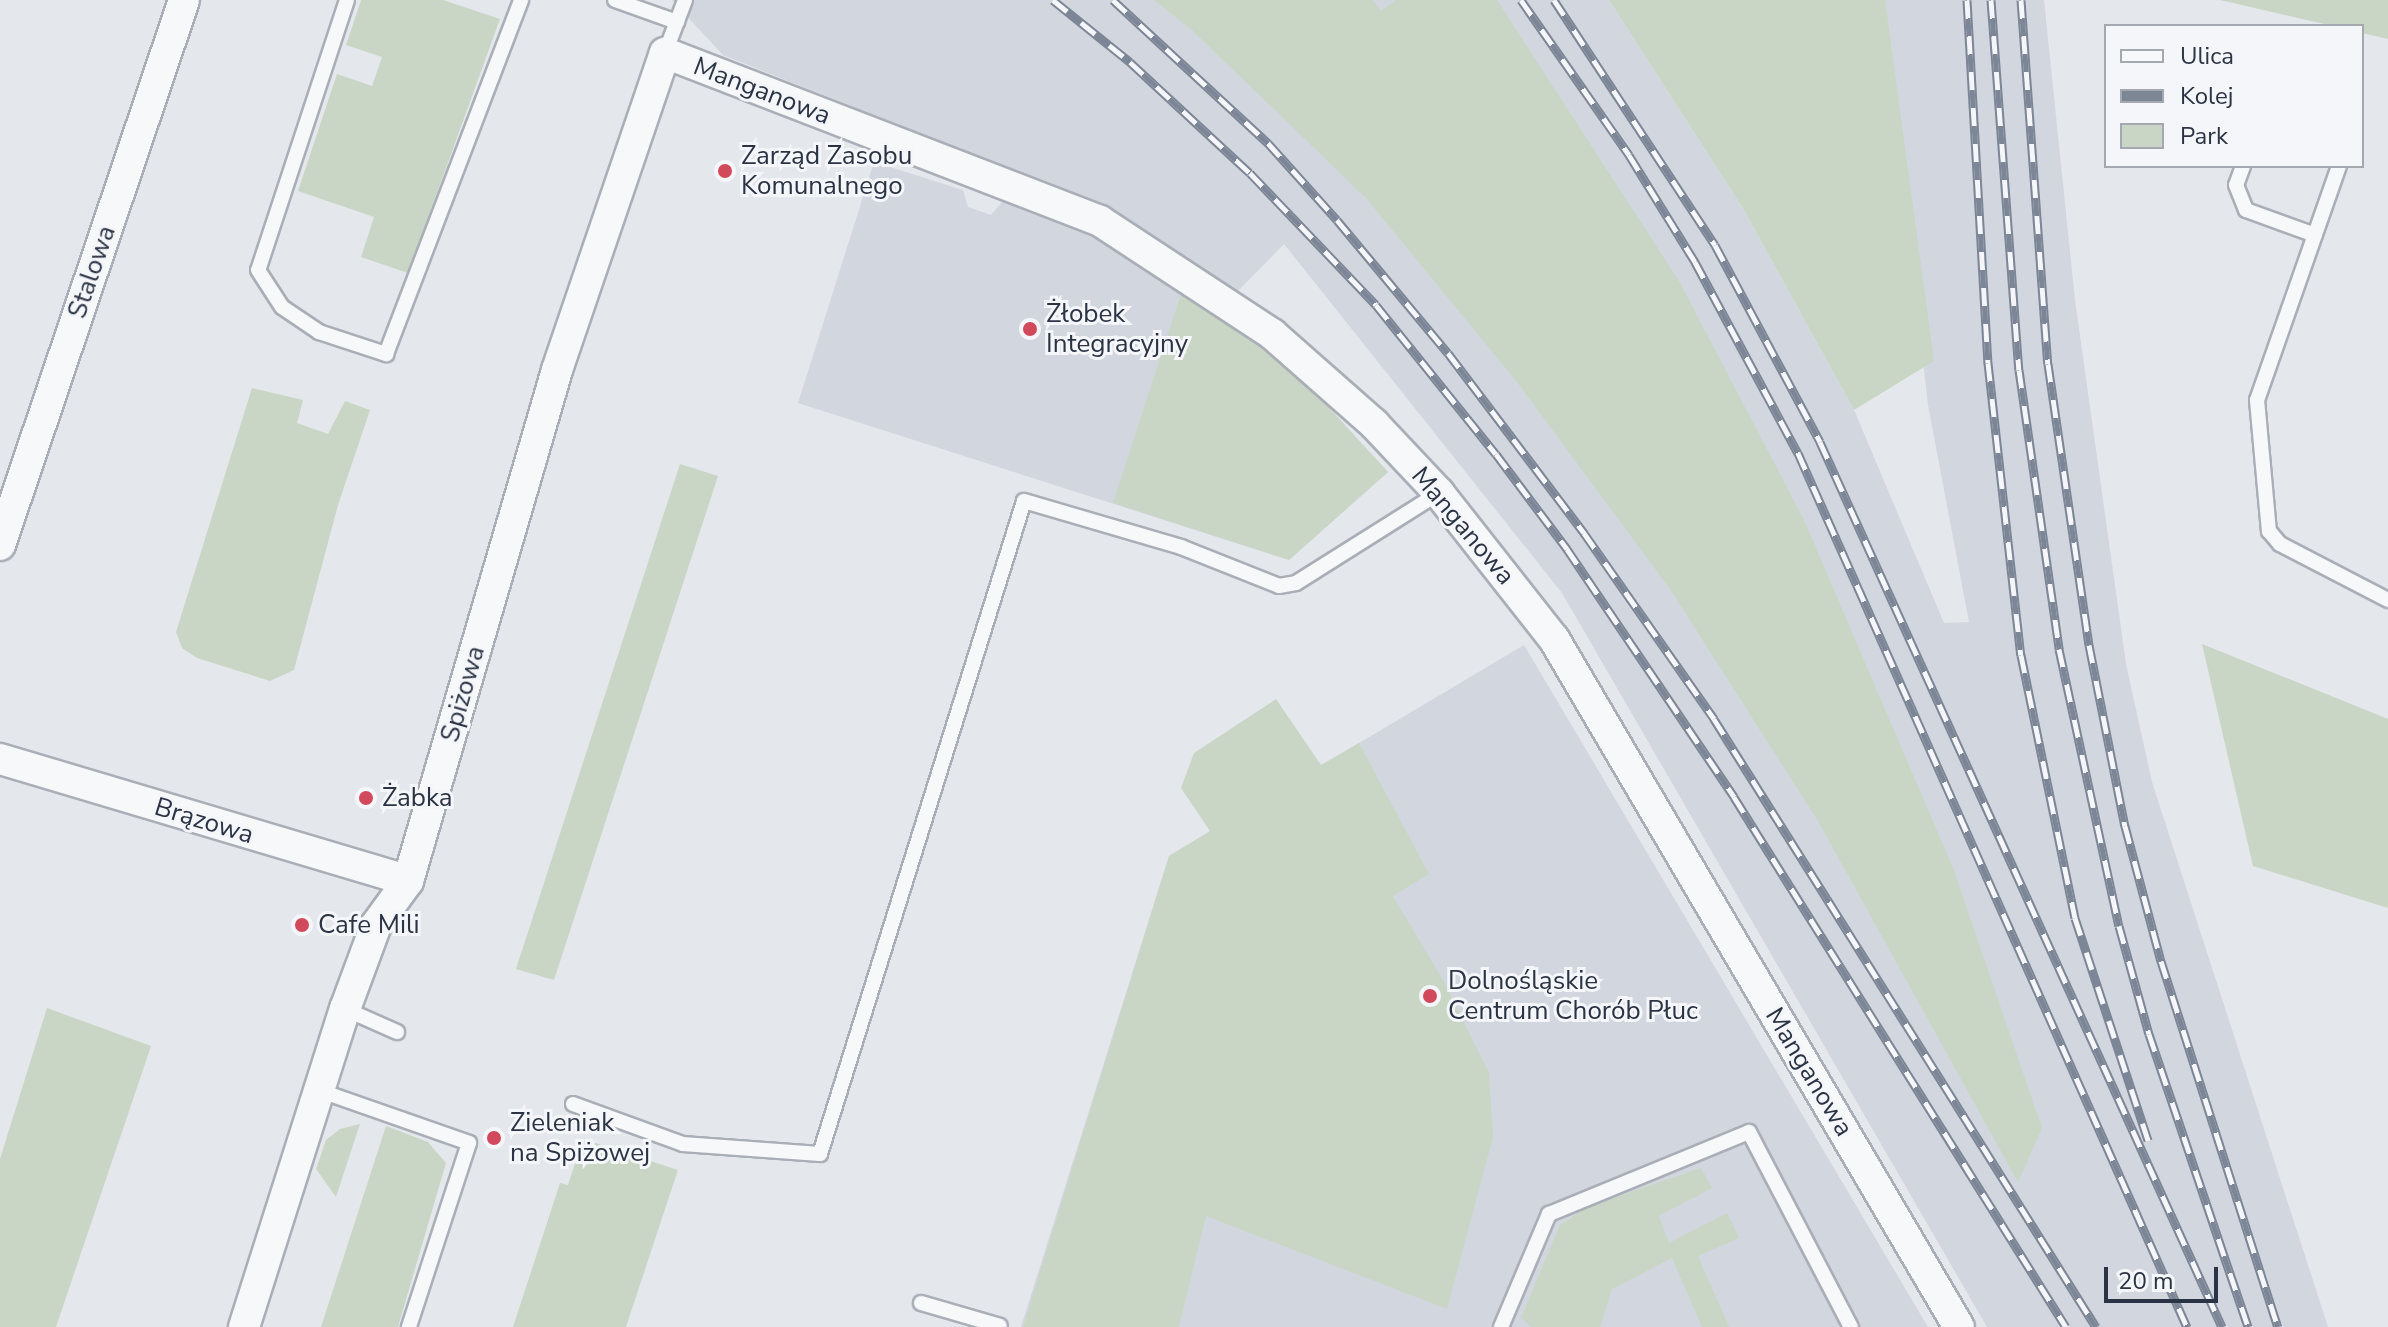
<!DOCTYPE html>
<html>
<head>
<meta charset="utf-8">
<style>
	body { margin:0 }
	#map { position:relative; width:2388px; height:1327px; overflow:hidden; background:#e4e7ec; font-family:"Nunito Sans",sans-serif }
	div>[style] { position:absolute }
	.built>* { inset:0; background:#d2d6de }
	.green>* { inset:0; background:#c9d6c5 }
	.roads { filter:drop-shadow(2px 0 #a9aeb7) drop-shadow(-2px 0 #a9aeb7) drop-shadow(0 2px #a9aeb7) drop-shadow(0 -2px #a9aeb7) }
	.service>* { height:14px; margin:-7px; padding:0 7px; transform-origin:7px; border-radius:7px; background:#f7f8fa }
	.minor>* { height:30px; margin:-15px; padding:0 15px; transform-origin:15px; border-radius:15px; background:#f7f8fa }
	.rail>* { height:9px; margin-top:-4.5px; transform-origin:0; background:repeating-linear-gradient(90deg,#f4f6f9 0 18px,#7d8696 0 36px); box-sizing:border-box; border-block:2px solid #7d8696 }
	.dots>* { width:22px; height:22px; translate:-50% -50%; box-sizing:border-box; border:4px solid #f4f6f9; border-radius:50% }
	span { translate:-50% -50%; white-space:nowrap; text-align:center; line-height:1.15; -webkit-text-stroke:6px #f4f6f9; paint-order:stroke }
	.street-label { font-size:26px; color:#2b3445 }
	.poi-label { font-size:26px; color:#2b3445 }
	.left { translate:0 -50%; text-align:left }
	.legend { position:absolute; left:2104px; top:24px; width:260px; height:144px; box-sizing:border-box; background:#f4f6f9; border:2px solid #a4a8b1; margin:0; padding:10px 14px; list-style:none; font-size:24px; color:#2b3445 }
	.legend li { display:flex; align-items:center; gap:16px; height:40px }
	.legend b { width:40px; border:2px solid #a4a8b1 }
	.scale { position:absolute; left:2104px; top:1267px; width:114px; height:36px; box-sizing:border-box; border:4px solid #2b3445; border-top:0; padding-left:10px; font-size:24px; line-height:28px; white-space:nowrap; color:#2b3445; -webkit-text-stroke:6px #f4f6f9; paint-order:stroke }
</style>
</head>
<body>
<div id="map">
	<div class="built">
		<div style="clip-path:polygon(672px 0,1609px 0,1744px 210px,1854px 410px,1944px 623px,1969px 622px,1928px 405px,1883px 0,2044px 0,2075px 300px,2126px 664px,2152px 782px,2328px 1327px,1987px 1327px,1562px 593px,1284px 244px,1236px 293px,1110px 209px,723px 55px)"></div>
		<div style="clip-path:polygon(874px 162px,963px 190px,968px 207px,991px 215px,1006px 197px,1117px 247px,1183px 288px,1315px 392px,1388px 472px,1289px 560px,798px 403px)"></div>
		<div style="clip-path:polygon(1524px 645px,1928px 1327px,1021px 1327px,1169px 856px)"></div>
	</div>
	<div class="green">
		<div style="clip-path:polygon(361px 0,443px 0,500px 19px,408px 273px,361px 257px,374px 217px,298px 191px,337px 74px,372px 86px,382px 57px,346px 45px)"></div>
		<div style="clip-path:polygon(1154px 0,1373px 0,1381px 11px,1396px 0,1497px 0,1679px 281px,1804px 520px,1953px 868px,2042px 1128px,2018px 1182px,1818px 821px,1670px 589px,1517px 382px,1366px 198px,1193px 31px)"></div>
		<div style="clip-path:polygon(1609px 0,1885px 0,1934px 361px,1854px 410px,1744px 210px)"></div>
		<div style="clip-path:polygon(2220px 0,2388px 0,2388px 39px,2362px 33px,2362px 26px,2333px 26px)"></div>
		<div style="clip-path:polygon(1183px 288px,1293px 370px,1388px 472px,1289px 560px,1113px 503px)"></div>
		<div style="clip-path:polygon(252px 388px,303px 400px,297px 423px,328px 434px,345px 401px,370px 410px,338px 505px,294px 670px,270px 681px,197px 658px,182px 648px,176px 632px)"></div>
		<div style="clip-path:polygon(680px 464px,718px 476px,554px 980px,516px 969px)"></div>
		<div style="clip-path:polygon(2202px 644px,2388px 719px,2388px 908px,2253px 866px)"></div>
		<div style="clip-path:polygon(1276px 699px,1321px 765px,1359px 743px,1429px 874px,1393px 896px,1444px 982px,1489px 1073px,1493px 1137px,1447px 1309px,1206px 1216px,1179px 1327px,1023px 1327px,1169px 856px,1210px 831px,1181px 788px,1194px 753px)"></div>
		<div style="clip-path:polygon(47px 1008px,151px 1046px,56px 1327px,0 1327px,0 1159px)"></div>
		<div style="clip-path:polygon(360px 1124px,336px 1197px,316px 1169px,326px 1140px,340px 1129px)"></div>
		<div style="clip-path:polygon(386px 1126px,428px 1142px,446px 1163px,398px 1327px,321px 1327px)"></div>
		<div style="clip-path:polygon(583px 1139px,678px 1170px,626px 1327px,513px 1327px,560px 1183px,568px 1185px)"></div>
		<div style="clip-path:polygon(1701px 1168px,1712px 1188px,1659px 1216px,1669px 1243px,1727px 1213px,1739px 1238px,1698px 1256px,1729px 1327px,1702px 1327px,1672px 1258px,1612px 1289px,1600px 1327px,1532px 1327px,1521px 1318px,1560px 1225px,1587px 1207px)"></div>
	</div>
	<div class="roads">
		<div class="service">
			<div style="left:347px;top:0;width:284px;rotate:108.2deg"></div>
			<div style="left:258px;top:270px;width:44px;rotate:57deg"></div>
			<div style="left:282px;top:307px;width:45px;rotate:34deg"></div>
			<div style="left:319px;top:332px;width:71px;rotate:18.2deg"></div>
			<div style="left:386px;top:354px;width:379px;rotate:-69.1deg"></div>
			<div style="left:615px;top:0;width:66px;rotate:19.5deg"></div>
			<div style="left:665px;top:53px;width:57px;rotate:-69.3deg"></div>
			<div style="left:2243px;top:166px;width:20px;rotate:110deg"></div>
			<div style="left:2236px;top:185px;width:27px;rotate:68deg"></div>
			<div style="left:2246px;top:210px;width:73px;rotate:19.9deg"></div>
			<div style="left:2339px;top:166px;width:248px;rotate:109.3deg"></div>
			<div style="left:2257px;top:400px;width:132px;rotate:84.8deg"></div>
			<div style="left:2269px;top:531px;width:17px;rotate:50deg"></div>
			<div style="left:2280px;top:544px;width:122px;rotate:27.4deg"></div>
			<div style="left:345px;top:1009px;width:57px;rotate:23.9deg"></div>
			<div style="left:318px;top:1090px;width:160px;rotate:19.3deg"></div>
			<div style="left:469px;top:1143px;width:194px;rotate:108.1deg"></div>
			<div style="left:573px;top:1104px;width:117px;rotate:20deg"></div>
			<div style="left:683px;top:1144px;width:137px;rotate:4.2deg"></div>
			<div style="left:820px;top:1154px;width:684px;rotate:-72.65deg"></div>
			<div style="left:1024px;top:501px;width:164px;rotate:16.3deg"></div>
			<div style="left:1181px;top:547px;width:105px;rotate:21.7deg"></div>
			<div style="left:1279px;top:586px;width:17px;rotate:-10deg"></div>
			<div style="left:1296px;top:583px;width:169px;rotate:-32.2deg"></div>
			<div style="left:921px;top:1303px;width:82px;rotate:16.2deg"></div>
			<div style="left:1501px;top:1327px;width:123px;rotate:-67deg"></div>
			<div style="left:1549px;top:1214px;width:216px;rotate:-22.3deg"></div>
			<div style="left:1749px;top:1132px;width:220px;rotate:62.4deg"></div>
		</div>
		<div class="minor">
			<div style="left:0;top:545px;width:575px;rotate:-71.34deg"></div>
			<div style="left:0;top:759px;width:426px;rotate:16.6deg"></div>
			<div style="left:244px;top:1327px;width:334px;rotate:-72.4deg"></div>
			<div style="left:345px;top:1009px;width:90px;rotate:-69.7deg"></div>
			<div style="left:376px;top:925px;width:54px;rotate:-54deg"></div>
			<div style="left:408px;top:881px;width:532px;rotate:-73.74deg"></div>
			<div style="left:557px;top:370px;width:335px;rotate:-71.2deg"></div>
			<div style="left:665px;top:53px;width:466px;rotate:21.1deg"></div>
			<div style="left:1100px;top:221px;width:206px;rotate:33.3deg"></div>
			<div style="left:1272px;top:334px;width:136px;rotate:41.4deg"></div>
			<div style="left:1374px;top:424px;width:95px;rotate:46.7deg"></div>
			<div style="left:1439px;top:493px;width:186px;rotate:51.8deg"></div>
			<div style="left:1554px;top:639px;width:798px;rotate:59.52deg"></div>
		</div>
	</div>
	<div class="rail">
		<div style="left:1053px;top:0;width:99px;rotate:38.8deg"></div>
		<div style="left:1130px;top:62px;width:163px;rotate:42.8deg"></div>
		<div style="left:1250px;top:173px;width:182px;rotate:46.3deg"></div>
		<div style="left:1376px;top:305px;width:191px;rotate:51.2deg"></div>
		<div style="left:1496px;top:454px;width:119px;rotate:53.2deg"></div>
		<div style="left:1567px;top:549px;width:299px;rotate:56deg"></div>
		<div style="left:1734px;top:797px;width:625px;rotate:57.94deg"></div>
		<div style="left:1113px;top:0;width:211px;rotate:42.7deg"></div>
		<div style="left:1268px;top:143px;width:103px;rotate:48.1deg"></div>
		<div style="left:1337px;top:220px;width:173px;rotate:50.2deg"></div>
		<div style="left:1448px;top:353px;width:226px;rotate:52.9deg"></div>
		<div style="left:1584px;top:533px;width:227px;rotate:55deg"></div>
		<div style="left:1714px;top:719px;width:718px;rotate:57.86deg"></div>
		<div style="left:1521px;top:0;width:189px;rotate:55.1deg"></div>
		<div style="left:1629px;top:155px;width:126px;rotate:58.3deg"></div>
		<div style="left:1695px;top:262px;width:217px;rotate:61.7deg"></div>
		<div style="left:1798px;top:453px;width:957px;rotate:66.01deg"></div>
		<div style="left:1554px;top:0;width:293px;rotate:56.7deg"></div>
		<div style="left:1715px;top:245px;width:223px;rotate:61.9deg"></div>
		<div style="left:1820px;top:442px;width:972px;rotate:65.57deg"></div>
		<div style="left:1967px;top:0;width:364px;rotate:86.7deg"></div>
		<div style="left:1988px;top:363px;width:294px;rotate:83.6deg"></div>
		<div style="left:2021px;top:655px;width:268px;rotate:78.4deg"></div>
		<div style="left:2075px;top:918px;width:234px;rotate:71.8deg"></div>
		<div style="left:1991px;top:0;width:371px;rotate:85.7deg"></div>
		<div style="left:2019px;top:370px;width:282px;rotate:81.8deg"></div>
		<div style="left:2059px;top:649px;width:283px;rotate:77.8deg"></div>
		<div style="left:2119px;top:926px;width:112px;rotate:74.5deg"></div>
		<div style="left:2149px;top:1034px;width:309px;rotate:71.3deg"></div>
		<div style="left:2021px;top:0;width:365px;rotate:85.8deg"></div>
		<div style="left:2048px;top:364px;width:284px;rotate:81.7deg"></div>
		<div style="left:2089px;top:645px;width:185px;rotate:78.8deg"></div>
		<div style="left:2125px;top:826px;width:140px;rotate:75.1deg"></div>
		<div style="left:2161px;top:961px;width:384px;rotate:72.3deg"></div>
	</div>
	<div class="dots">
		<div style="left:725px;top:171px;background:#d1495b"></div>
		<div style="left:1030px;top:329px;background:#d1495b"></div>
		<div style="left:366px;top:798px;background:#d1495b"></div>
		<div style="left:302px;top:925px;background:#d1495b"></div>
		<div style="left:1430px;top:996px;background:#d1495b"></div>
		<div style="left:494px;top:1138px;background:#d1495b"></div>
	</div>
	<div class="street-label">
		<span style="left:762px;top:91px;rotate:21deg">Manganowa</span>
		<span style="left:92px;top:272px;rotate:-71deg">Stalowa</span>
		<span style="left:1463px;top:526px;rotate:50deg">Manganowa</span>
		<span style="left:463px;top:694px;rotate:-74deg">Spiżowa</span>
		<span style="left:204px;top:821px;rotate:17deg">Brązowa</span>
		<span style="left:1809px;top:1072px;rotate:59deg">Manganowa</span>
	</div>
	<div class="poi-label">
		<span class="left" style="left:741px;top:171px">Zarząd Zasobu<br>Komunalnego</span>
		<span class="left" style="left:1046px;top:329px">Żłobek<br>Integracyjny</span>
		<span class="left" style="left:382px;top:798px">Żabka</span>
		<span class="left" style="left:318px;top:925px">Cafe Mili</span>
		<span class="left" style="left:1448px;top:996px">Dolnośląskie<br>Centrum Chorób Płuc</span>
		<span class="left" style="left:510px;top:1138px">Zieleniak<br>na Spiżowej</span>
	</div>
	<ul class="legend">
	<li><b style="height:10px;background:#f7f8fa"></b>Ulica</li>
	<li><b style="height:10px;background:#7d8696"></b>Kolej</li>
	<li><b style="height:22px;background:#c9d6c5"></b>Park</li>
	</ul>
	<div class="scale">20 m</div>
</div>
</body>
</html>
